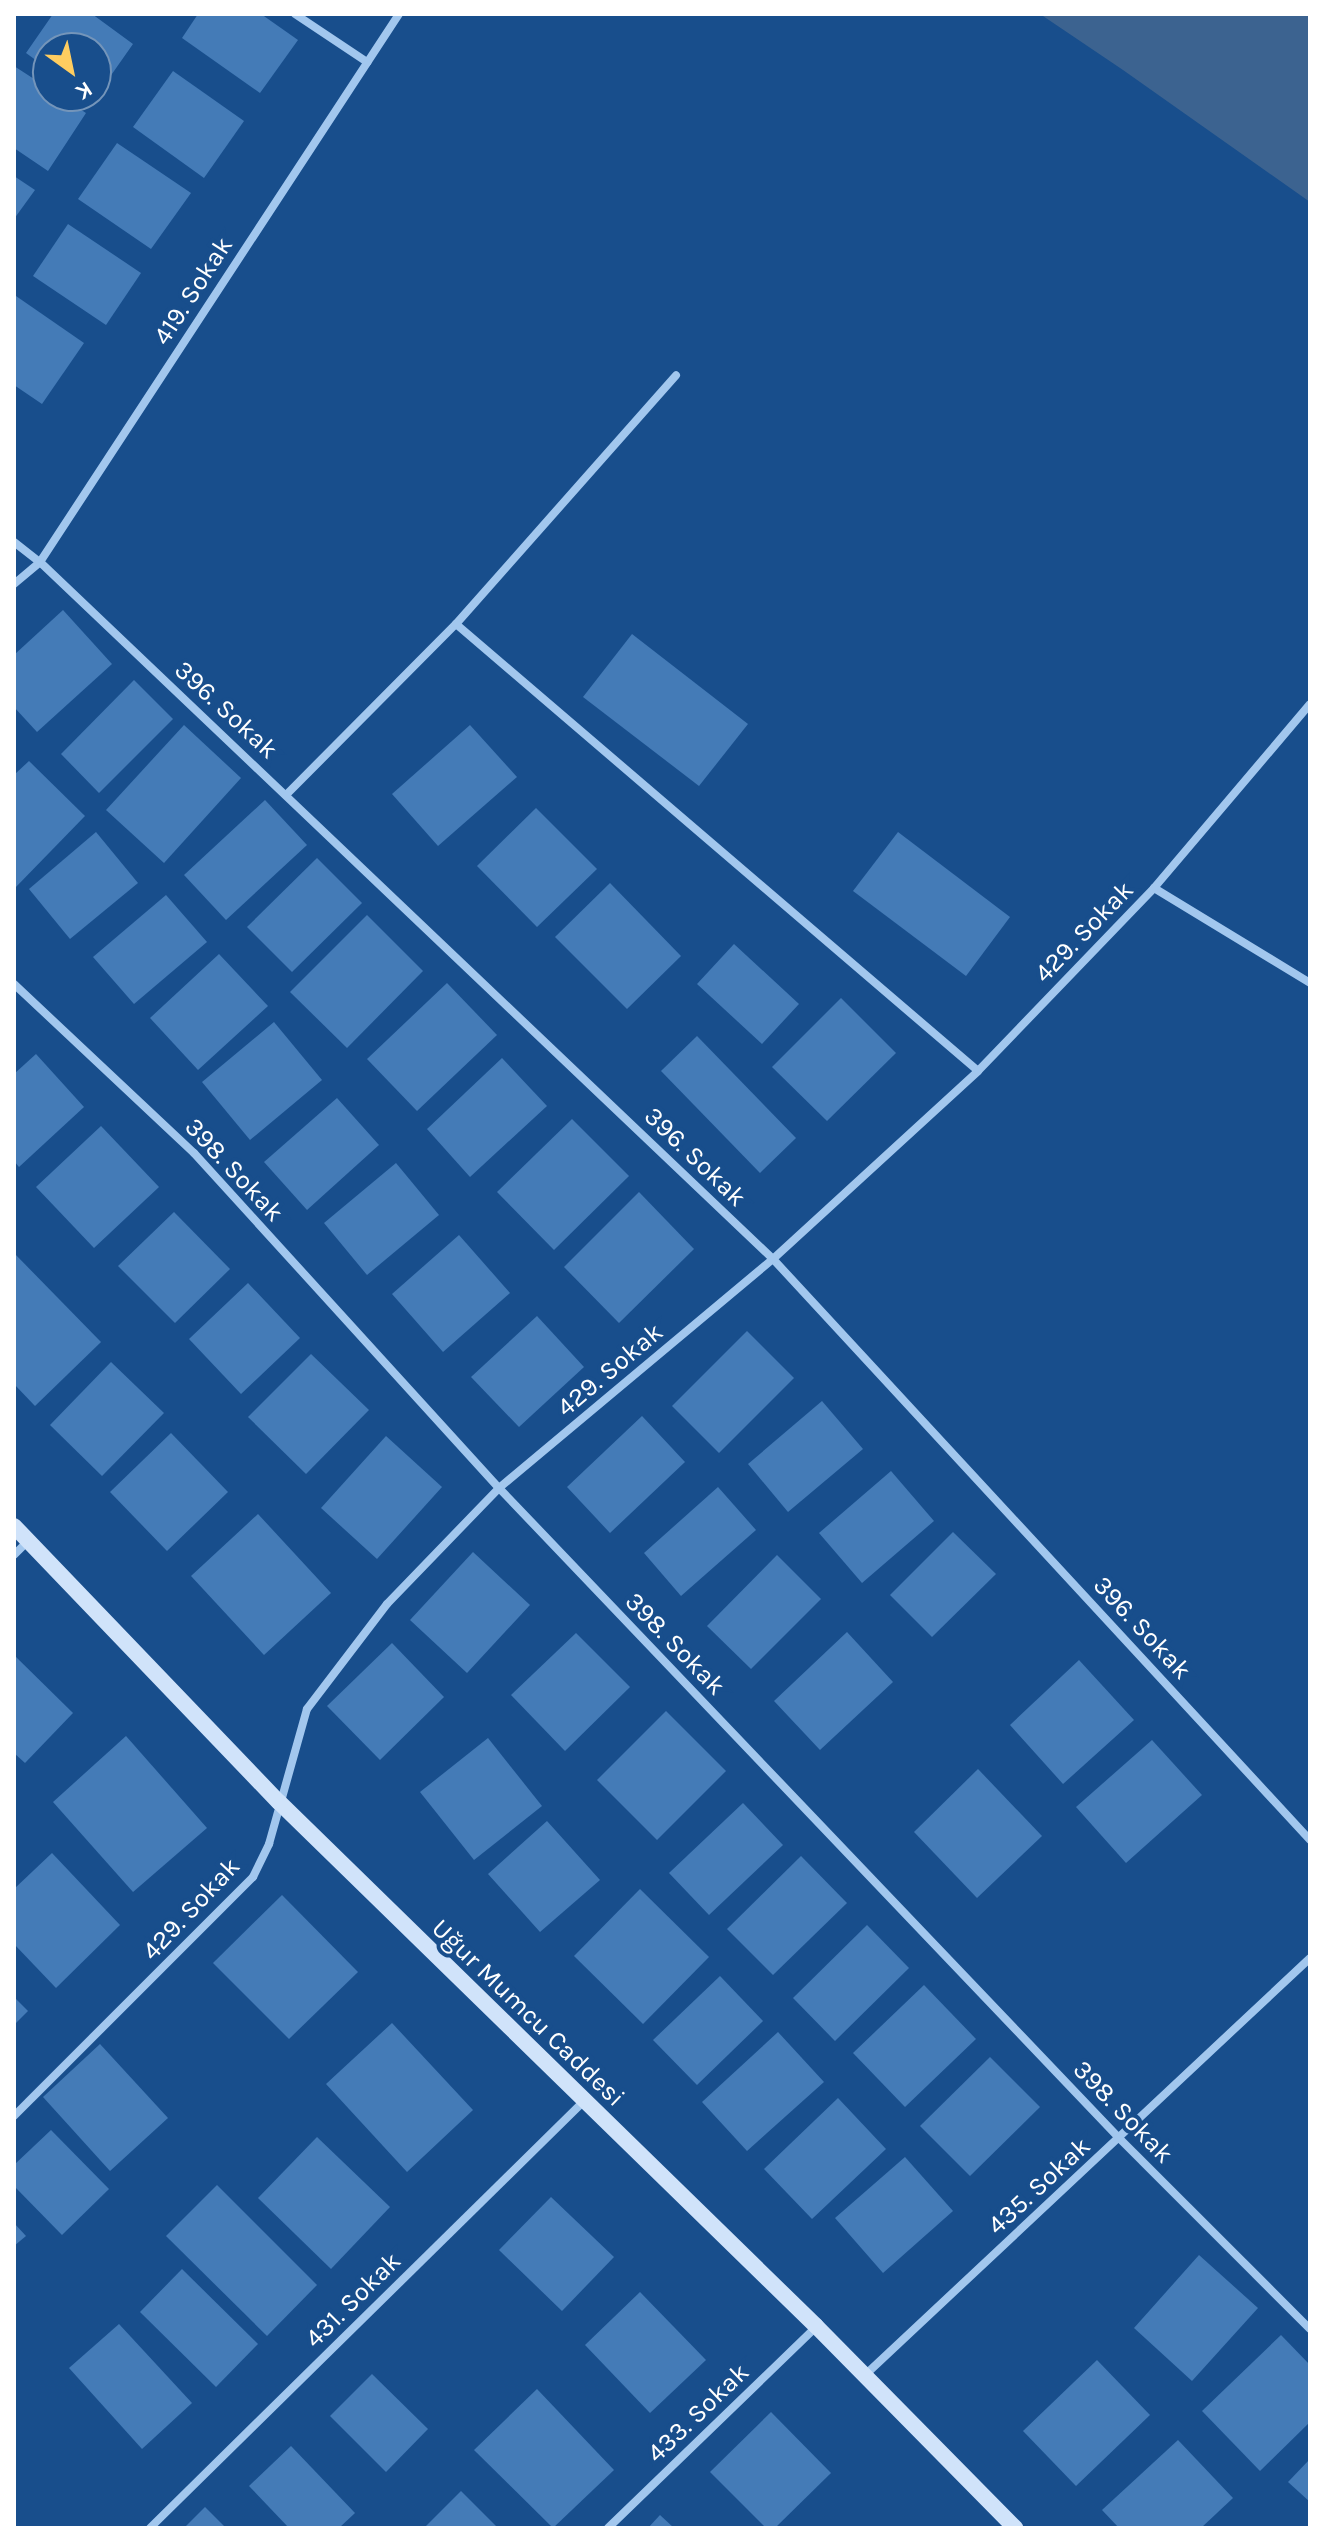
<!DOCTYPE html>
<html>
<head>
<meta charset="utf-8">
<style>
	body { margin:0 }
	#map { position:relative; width:1324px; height:2542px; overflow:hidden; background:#184e8c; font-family:Karla,sans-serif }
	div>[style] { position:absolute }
	.water>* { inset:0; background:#3c6390 }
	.building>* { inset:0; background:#447bb7 }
	.street>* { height:8px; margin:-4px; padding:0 4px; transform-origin:4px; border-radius:4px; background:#a2c7ee }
	.secondary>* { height:16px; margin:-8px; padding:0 8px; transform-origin:8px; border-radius:8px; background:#d0e3fa }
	span { translate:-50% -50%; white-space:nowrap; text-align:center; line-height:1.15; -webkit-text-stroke:8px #184e8c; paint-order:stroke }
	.street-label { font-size:26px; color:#fff }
	.frame { position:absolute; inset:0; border:16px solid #fff; pointer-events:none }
	.north { position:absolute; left:32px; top:32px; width:80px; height:80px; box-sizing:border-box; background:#184e8c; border:2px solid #7495ba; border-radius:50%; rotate:147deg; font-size:22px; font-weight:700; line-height:32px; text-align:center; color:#fff }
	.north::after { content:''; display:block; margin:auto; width:28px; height:36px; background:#ffcd60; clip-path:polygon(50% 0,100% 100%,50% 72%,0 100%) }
</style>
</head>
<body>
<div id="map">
	<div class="water">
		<div style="clip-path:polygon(1040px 14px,1310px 14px,1310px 202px,1123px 70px)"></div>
	</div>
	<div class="building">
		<div style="clip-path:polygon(53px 14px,92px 14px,133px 44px,93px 101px,86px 96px,96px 96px,96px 48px,48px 48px,48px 69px,26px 53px)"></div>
		<div style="clip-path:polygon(198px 14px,261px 14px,298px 40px,260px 93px,182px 38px)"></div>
		<div style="clip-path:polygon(14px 66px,48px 88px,48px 96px,60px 96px,86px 113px,48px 171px,14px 148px)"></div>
		<div style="clip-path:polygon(173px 71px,244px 121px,204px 178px,133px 127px)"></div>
		<div style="clip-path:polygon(117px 143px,191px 193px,151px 249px,78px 199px)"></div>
		<div style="clip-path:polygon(14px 176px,35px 190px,14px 219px)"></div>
		<div style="clip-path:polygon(68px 224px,141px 273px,106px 325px,33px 276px)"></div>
		<div style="clip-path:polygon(16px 296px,84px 343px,42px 404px,14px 385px)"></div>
		<div style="clip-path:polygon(63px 610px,112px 664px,37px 732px,14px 707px,14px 655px)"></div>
		<div style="clip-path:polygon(632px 634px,748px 724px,699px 786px,583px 697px)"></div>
		<div style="clip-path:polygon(134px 680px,173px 719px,99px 793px,61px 754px)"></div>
		<div style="clip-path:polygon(184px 725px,241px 778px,164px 863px,106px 810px)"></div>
		<div style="clip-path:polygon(470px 725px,517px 777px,438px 846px,392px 794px)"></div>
		<div style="clip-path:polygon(29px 761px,85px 816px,14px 889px,14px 775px)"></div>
		<div style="clip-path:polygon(265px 800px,307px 845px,226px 920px,184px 875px)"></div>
		<div style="clip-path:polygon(536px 808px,597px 869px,537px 927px,477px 866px)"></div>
		<div style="clip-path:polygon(96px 832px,138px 883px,70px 939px,29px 889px)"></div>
		<div style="clip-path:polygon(898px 832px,1010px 917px,966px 976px,853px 891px)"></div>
		<div style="clip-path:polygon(317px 858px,362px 903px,292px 972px,247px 927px)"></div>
		<div style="clip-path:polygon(610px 883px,681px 956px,627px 1009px,555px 937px)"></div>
		<div style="clip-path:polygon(166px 895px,207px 942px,134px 1004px,93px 957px)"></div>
		<div style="clip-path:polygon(367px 915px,423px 971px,347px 1048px,290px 992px)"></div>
		<div style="clip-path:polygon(734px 944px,799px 1004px,762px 1044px,697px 984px)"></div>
		<div style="clip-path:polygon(219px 954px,268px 1006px,198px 1070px,150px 1018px)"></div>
		<div style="clip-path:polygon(447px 983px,497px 1035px,417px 1111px,367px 1059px)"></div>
		<div style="clip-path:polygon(841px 998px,896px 1053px,827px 1121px,772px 1067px)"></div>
		<div style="clip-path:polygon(274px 1022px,322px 1080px,250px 1140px,202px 1082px)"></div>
		<div style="clip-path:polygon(697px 1036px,796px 1138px,760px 1173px,661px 1071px)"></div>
		<div style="clip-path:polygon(36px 1054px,84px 1107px,19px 1167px,14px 1161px,14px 1074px)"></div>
		<div style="clip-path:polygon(502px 1058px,547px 1106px,470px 1177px,427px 1129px)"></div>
		<div style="clip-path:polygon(337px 1098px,379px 1145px,307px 1210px,264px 1162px)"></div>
		<div style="clip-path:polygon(572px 1119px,629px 1176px,554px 1250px,497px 1192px)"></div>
		<div style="clip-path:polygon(101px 1126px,159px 1187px,94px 1248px,36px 1187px)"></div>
		<div style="clip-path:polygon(396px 1163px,439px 1215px,367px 1275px,324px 1223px)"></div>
		<div style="clip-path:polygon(639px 1192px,694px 1249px,619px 1323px,564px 1267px)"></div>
		<div style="clip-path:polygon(174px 1212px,230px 1269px,175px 1323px,118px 1266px)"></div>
		<div style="clip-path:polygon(459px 1235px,510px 1293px,443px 1352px,392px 1294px)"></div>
		<div style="clip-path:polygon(14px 1253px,101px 1342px,35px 1406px,14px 1384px)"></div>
		<div style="clip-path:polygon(248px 1283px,300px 1338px,241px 1394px,189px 1339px)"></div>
		<div style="clip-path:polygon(537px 1316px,584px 1367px,519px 1427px,471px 1377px)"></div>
		<div style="clip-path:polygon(747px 1331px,794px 1378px,719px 1453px,672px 1406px)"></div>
		<div style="clip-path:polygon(311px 1354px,369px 1410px,306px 1474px,248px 1417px)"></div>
		<div style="clip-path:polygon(111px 1362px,164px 1413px,102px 1476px,50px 1425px)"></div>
		<div style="clip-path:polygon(822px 1401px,863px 1449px,788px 1512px,748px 1464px)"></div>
		<div style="clip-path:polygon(642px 1416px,685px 1462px,610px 1533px,567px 1487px)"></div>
		<div style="clip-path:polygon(171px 1433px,228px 1492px,167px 1551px,110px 1492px)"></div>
		<div style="clip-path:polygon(386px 1436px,442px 1487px,377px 1559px,321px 1508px)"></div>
		<div style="clip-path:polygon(891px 1471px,934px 1521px,862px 1583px,819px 1533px)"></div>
		<div style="clip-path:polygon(718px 1487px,756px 1530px,681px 1596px,644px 1553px)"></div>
		<div style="clip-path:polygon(258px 1514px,331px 1593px,264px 1655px,191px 1576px)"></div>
		<div style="clip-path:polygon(953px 1532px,996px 1574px,932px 1637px,890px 1595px)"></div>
		<div style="clip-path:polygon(473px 1552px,530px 1605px,467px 1673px,410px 1620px)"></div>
		<div style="clip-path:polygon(777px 1555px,821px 1599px,751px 1669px,707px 1626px)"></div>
		<div style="clip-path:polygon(847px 1632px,893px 1682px,820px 1750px,774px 1701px)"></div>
		<div style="clip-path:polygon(576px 1633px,630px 1687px,565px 1751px,511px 1695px)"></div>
		<div style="clip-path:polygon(392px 1643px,444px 1697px,380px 1760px,327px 1706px)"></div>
		<div style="clip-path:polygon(14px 1655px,73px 1713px,25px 1763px,14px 1753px)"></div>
		<div style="clip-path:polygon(1079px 1660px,1134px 1720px,1063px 1784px,1010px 1725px)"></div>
		<div style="clip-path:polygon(666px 1711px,726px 1771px,657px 1840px,597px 1780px)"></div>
		<div style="clip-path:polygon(126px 1736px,207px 1828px,133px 1892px,53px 1802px)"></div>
		<div style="clip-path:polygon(488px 1738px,542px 1806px,474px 1860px,420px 1792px)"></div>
		<div style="clip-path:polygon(1152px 1740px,1202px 1795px,1126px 1863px,1076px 1807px)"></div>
		<div style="clip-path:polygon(978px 1769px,1042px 1836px,977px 1898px,914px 1832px)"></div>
		<div style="clip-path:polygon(743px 1803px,783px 1845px,709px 1915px,669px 1873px)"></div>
		<div style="clip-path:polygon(547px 1821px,600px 1880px,540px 1932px,488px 1874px)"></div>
		<div style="clip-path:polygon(52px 1853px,120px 1925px,56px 1988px,14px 1944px,14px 1889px)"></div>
		<div style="clip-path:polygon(801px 1856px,847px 1903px,773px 1975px,727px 1929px)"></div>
		<div style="clip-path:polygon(640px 1889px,709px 1957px,643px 2024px,574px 1956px)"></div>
		<div style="clip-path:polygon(282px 1895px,358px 1972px,289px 2039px,213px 1963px)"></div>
		<div style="clip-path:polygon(867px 1925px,909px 1968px,835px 2041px,793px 1998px)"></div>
		<div style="clip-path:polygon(720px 1976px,763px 2021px,697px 2085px,653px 2040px)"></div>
		<div style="clip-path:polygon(924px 1985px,976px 2039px,905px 2107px,853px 2053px)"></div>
		<div style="clip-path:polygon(14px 1997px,28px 2011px,14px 2025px)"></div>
		<div style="clip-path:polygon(392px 2023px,473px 2110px,407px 2172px,326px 2084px)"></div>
		<div style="clip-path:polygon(778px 2032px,824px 2082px,747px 2151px,702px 2102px)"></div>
		<div style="clip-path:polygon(100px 2044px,168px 2118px,110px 2171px,43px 2097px)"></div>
		<div style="clip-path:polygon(990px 2057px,1040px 2107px,970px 2176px,920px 2126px)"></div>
		<div style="clip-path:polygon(838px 2098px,886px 2149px,812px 2219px,764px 2169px)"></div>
		<div style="clip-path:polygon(51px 2130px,109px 2189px,62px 2235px,14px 2186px,14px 2165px)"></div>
		<div style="clip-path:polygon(317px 2137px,390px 2207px,331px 2269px,258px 2198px)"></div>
		<div style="clip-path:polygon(905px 2157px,953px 2211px,883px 2273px,835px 2218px)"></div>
		<div style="clip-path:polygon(217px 2185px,317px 2285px,267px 2336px,166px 2236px)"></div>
		<div style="clip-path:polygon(551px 2197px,614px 2257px,562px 2311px,499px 2250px)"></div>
		<div style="clip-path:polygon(14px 2223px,26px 2236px,14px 2246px)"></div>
		<div style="clip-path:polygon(1199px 2255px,1258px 2308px,1192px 2381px,1134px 2328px)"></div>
		<div style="clip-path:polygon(182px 2269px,258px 2344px,216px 2387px,140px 2312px)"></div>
		<div style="clip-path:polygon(640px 2292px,706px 2360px,650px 2413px,585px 2345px)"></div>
		<div style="clip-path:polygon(119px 2324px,192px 2403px,142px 2449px,69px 2368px)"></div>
		<div style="clip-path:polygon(1281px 2335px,1310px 2365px,1310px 2422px,1260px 2471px,1202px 2411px)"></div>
		<div style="clip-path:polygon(1097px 2360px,1150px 2415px,1076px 2486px,1023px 2431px)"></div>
		<div style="clip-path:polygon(372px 2374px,428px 2429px,386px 2472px,330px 2416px)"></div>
		<div style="clip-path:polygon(537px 2389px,614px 2470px,553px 2528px,474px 2450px)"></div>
		<div style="clip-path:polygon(771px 2412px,831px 2473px,775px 2528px,766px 2528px,710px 2472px)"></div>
		<div style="clip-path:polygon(1178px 2440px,1233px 2498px,1201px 2528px,1119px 2528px,1102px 2510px)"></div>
		<div style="clip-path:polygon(291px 2446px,355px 2513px,339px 2528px,289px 2528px,249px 2486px)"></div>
		<div style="clip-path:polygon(1310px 2459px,1310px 2502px,1288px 2482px)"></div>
		<div style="clip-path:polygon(461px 2491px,498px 2528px,424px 2528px)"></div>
		<div style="clip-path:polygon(205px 2507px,226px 2528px,184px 2528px)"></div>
		<div style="clip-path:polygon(660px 2515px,674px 2528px,648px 2528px)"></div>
	</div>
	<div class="street">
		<div style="left:295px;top:14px;width:87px;rotate:33.7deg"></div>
		<div style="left:14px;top:542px;width:33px;rotate:38deg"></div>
		<div style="left:40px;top:562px;width:1011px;rotate:43.56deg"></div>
		<div style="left:773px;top:1259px;width:791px;rotate:47.25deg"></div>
		<div style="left:14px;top:584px;width:34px;rotate:-40deg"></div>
		<div style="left:40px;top:562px;width:655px;rotate:-56.77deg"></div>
		<div style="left:456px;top:624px;width:687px;rotate:40.57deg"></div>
		<div style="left:286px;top:795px;width:241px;rotate:-45.2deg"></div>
		<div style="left:456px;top:624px;width:332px;rotate:-48.5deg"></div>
		<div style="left:1154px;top:888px;width:183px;rotate:31.3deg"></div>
		<div style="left:14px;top:984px;width:247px;rotate:43.2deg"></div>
		<div style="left:194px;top:1153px;width:453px;rotate:47.7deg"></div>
		<div style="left:499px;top:1488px;width:900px;rotate:46.35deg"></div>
		<div style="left:1120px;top:2139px;width:269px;rotate:45deg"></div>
		<div style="left:14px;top:1555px;width:20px;rotate:-45deg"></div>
		<div style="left:14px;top:2116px;width:338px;rotate:-45deg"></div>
		<div style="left:253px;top:1877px;width:37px;rotate:-64deg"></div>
		<div style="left:269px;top:1844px;width:140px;rotate:-74.3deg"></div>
		<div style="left:307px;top:1709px;width:132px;rotate:-52.7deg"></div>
		<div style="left:387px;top:1604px;width:161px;rotate:-46deg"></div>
		<div style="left:499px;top:1488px;width:357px;rotate:-39.9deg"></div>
		<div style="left:773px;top:1259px;width:278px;rotate:-42.5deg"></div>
		<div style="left:978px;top:1071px;width:254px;rotate:-46.1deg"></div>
		<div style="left:1154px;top:888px;width:241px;rotate:-49.7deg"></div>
		<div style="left:864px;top:2376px;width:611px;rotate:-43.14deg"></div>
		<div style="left:150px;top:2528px;width:609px;rotate:-44.53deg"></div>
		<div style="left:608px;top:2528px;width:289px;rotate:-44deg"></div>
	</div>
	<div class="secondary">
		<div style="left:14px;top:1526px;width:383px;rotate:46.2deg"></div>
		<div style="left:279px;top:1802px;width:750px;rotate:44.3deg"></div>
		<div style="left:816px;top:2326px;width:284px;rotate:45.4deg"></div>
	</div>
	<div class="street-label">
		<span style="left:193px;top:291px;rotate:-57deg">419. Sokak</span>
		<span style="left:226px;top:710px;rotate:43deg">396. Sokak</span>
		<span style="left:1084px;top:932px;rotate:-46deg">429. Sokak</span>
		<span style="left:695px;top:1157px;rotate:44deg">396. Sokak</span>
		<span style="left:234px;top:1170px;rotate:47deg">398. Sokak</span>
		<span style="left:610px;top:1370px;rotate:-40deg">429. Sokak</span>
		<span style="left:1142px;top:1628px;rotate:47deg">396. Sokak</span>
		<span style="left:675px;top:1644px;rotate:46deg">398. Sokak</span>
		<span style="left:191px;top:1909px;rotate:-47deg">429. Sokak</span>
		<span style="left:528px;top:2013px;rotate:44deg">Uğur Mumcu Caddesi</span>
		<span style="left:1123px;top:2112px;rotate:46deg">398. Sokak</span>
		<span style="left:1039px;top:2186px;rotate:-43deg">435. Sokak</span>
		<span style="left:353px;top:2300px;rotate:-45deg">431. Sokak</span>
		<span style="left:698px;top:2413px;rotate:-44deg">433. Sokak</span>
	</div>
	<div class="frame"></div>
	<div class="north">K</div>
</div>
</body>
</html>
